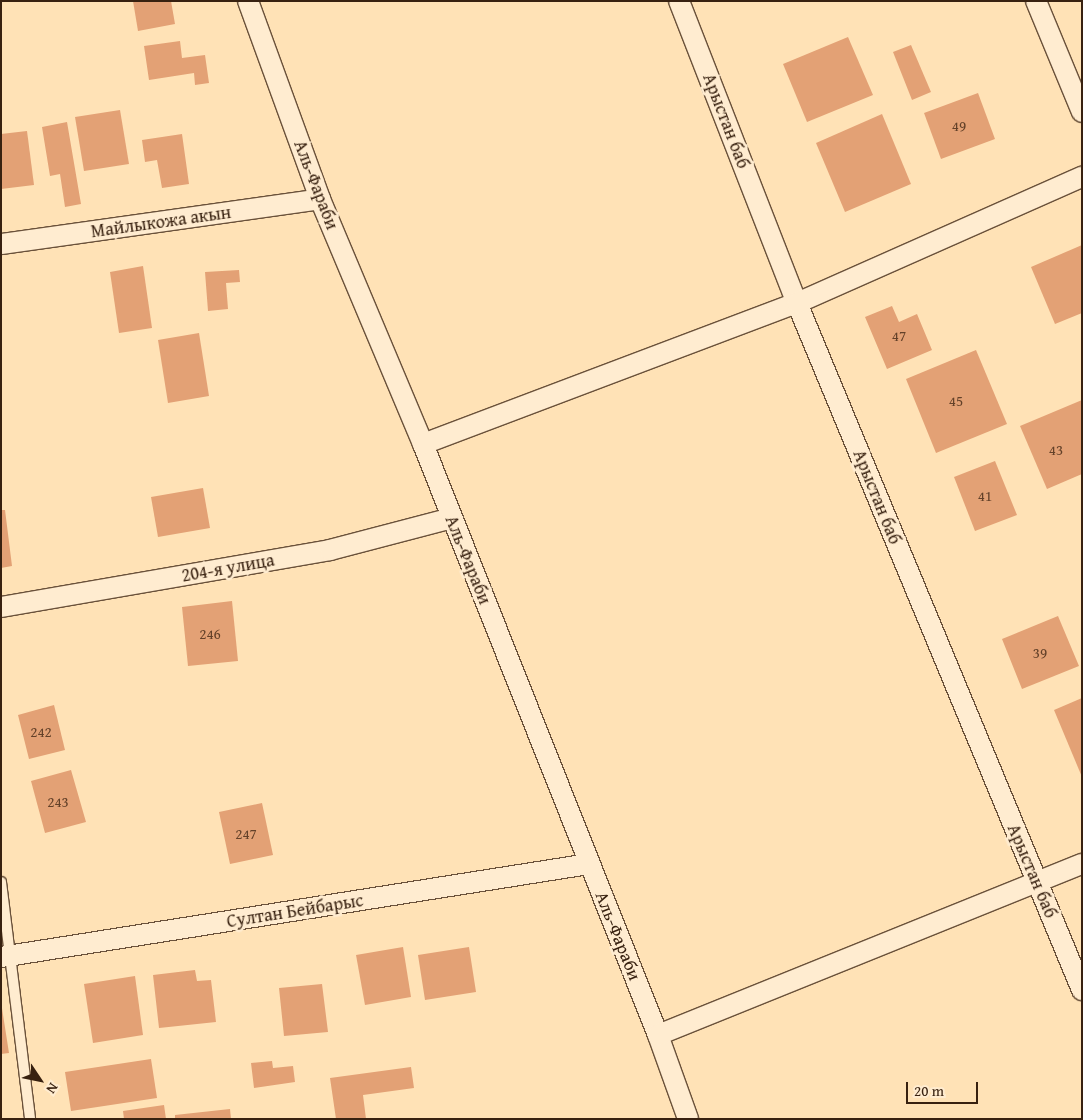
<!DOCTYPE html>
<html>
<head>
<meta charset="utf-8">
<style>
	body { margin:0 }
	#map { position:relative; width:1083px; height:1120px; overflow:hidden; background:#ffe2b6; font-family:"Gentium Book Plus",serif }
	div>[style] { position:absolute }
	.building>* { inset:0; background:#e3a175 }
	.roads { filter:drop-shadow(1px 0 #6a513a) drop-shadow(-1px 0 #6a513a) drop-shadow(0 1px #6a513a) drop-shadow(0 -1px #6a513a) }
	.lane>* { height:10px; margin:-5px; padding:0 5px; transform-origin:5px; border-radius:5px; background:#ffecd0 }
	.street>* { height:20px; margin:-10px; padding:0 10px; transform-origin:10px; border-radius:10px; background:#ffecd0 }
	span { translate:-50% -50%; white-space:nowrap; text-align:center; line-height:1.15; -webkit-text-stroke:5px #ffecd0; paint-order:stroke }
	.number-label { font-size:15px; color:#634129 }
	.number-label span { -webkit-text-stroke-width:0 }
	.street-label { font-size:18px; color:#382110 }
	.frame { position:absolute; inset:0; border:2px solid #382110; pointer-events:none }
	.north { position:absolute; left:15px; top:1055px; width:50px; height:50px; -webkit-text-stroke:4px #ffecd0; paint-order:stroke; rotate:124deg; font-size:14px; font-weight:700; line-height:20px; text-align:center; color:#382110 }
	.north::after { content:''; display:block; margin:auto; width:18px; height:22px; background:#382110; clip-path:polygon(50% 0,100% 100%,50% 72%,0 100%) }
	.scale { position:absolute; left:906px; top:1082px; width:72px; height:22px; box-sizing:border-box; border:2px solid #382110; border-top:0; padding-left:6px; font-size:15px; line-height:18px; white-space:nowrap; color:#382110; -webkit-text-stroke:4px #ffecd0; paint-order:stroke }
</style>
</head>
<body>
<div id="map">
	<div class="building">
		<div style="clip-path:polygon(133px 1px,171px 1px,175px 24px,138px 31px)"></div>
		<div style="clip-path:polygon(848px 37px,873px 95px,807px 122px,783px 64px)"></div>
		<div style="clip-path:polygon(180px 41px,182px 58px,205px 55px,209px 83px,195px 85px,194px 73px,149px 80px,144px 46px)"></div>
		<div style="clip-path:polygon(911px 45px,931px 92px,912px 100px,893px 52px)"></div>
		<div style="clip-path:polygon(978px 93px,995px 139px,941px 159px,924px 113px)"></div>
		<div style="clip-path:polygon(120px 110px,129px 164px,84px 171px,75px 117px)"></div>
		<div style="clip-path:polygon(882px 114px,911px 184px,845px 212px,816px 143px)"></div>
		<div style="clip-path:polygon(67px 122px,81px 204px,65px 207px,60px 174px,50px 176px,42px 127px)"></div>
		<div style="clip-path:polygon(27px 131px,34px 185px,1px 189px,1px 134px)"></div>
		<div style="clip-path:polygon(182px 134px,189px 184px,162px 188px,157px 160px,145px 162px,142px 140px)"></div>
		<div style="clip-path:polygon(1082px 245px,1082px 313px,1055px 324px,1031px 267px)"></div>
		<div style="clip-path:polygon(143px 266px,152px 328px,119px 333px,110px 272px)"></div>
		<div style="clip-path:polygon(239px 270px,240px 282px,226px 283px,228px 309px,208px 311px,205px 272px)"></div>
		<div style="clip-path:polygon(892px 306px,899px 322px,917px 314px,932px 350px,887px 369px,865px 317px)"></div>
		<div style="clip-path:polygon(199px 333px,209px 396px,168px 403px,158px 340px)"></div>
		<div style="clip-path:polygon(976px 350px,1007px 424px,936px 453px,906px 379px)"></div>
		<div style="clip-path:polygon(1082px 400px,1082px 474px,1047px 489px,1020px 426px)"></div>
		<div style="clip-path:polygon(995px 461px,1017px 515px,975px 531px,954px 477px)"></div>
		<div style="clip-path:polygon(203px 488px,210px 528px,158px 537px,151px 497px)"></div>
		<div style="clip-path:polygon(1px 510px,5px 510px,12px 566px,1px 568px)"></div>
		<div style="clip-path:polygon(232px 601px,238px 661px,188px 666px,182px 607px)"></div>
		<div style="clip-path:polygon(1058px 616px,1079px 666px,1022px 689px,1002px 639px)"></div>
		<div style="clip-path:polygon(1082px 698px,1082px 777px,1054px 710px)"></div>
		<div style="clip-path:polygon(54px 705px,65px 750px,29px 759px,18px 715px)"></div>
		<div style="clip-path:polygon(71px 770px,86px 822px,45px 833px,31px 781px)"></div>
		<div style="clip-path:polygon(262px 803px,273px 855px,230px 864px,219px 812px)"></div>
		<div style="clip-path:polygon(403px 947px,411px 997px,365px 1005px,356px 955px)"></div>
		<div style="clip-path:polygon(469px 947px,476px 992px,425px 1000px,418px 955px)"></div>
		<div style="clip-path:polygon(195px 970px,197px 981px,211px 980px,216px 1022px,159px 1028px,153px 975px)"></div>
		<div style="clip-path:polygon(135px 976px,143px 1035px,93px 1043px,84px 984px)"></div>
		<div style="clip-path:polygon(322px 984px,328px 1032px,284px 1036px,279px 988px)"></div>
		<div style="clip-path:polygon(1px 1002px,9px 1053px,1px 1054px)"></div>
		<div style="clip-path:polygon(151px 1059px,157px 1098px,71px 1111px,65px 1072px)"></div>
		<div style="clip-path:polygon(272px 1061px,273px 1068px,293px 1066px,295px 1082px,254px 1088px,251px 1063px)"></div>
		<div style="clip-path:polygon(411px 1067px,414px 1088px,363px 1095px,366px 1119px,336px 1119px,330px 1078px)"></div>
		<div style="clip-path:polygon(164px 1105px,166px 1119px,124px 1119px,123px 1111px)"></div>
		<div style="clip-path:polygon(230px 1109px,231px 1119px,175px 1119px,175px 1115px)"></div>
	</div>
	<div class="roads">
		<div class="lane">
			<div style="left:1px;top:882px;width:239px;rotate:83deg"></div>
		</div>
		<div class="street">
			<div style="left:248px;top:1px;width:211px;rotate:70deg"></div>
			<div style="left:320px;top:199px;width:266px;rotate:67.2deg"></div>
			<div style="left:423px;top:444px;width:636px;rotate:68.32deg"></div>
			<div style="left:658px;top:1035px;width:89px;rotate:70.3deg"></div>
			<div style="left:679px;top:1px;width:324px;rotate:68.7deg"></div>
			<div style="left:797px;top:303px;width:744px;rotate:67.47deg"></div>
			<div style="left:1036px;top:1px;width:120px;rotate:67.5deg"></div>
			<div style="left:1px;top:244px;width:322px;rotate:-8deg"></div>
			<div style="left:423px;top:444px;width:400px;rotate:-20.7deg"></div>
			<div style="left:797px;top:303px;width:312px;rotate:-23.9deg"></div>
			<div style="left:1px;top:607px;width:334px;rotate:-9.8deg"></div>
			<div style="left:330px;top:550px;width:126px;rotate:-14.7deg"></div>
			<div style="left:1px;top:957px;width:595px;rotate:-8.99deg"></div>
			<div style="left:658px;top:1035px;width:457px;rotate:-22deg"></div>
		</div>
	</div>
	<div class="number-label">
		<span style="left:959px;top:126px">49</span>
		<span style="left:899px;top:336px">47</span>
		<span style="left:956px;top:401px">45</span>
		<span style="left:1056px;top:450px">43</span>
		<span style="left:985px;top:496px">41</span>
		<span style="left:210px;top:634px">246</span>
		<span style="left:1040px;top:653px">39</span>
		<span style="left:41px;top:732px">242</span>
		<span style="left:58px;top:802px">243</span>
		<span style="left:246px;top:834px">247</span>
	</div>
	<div class="street-label">
		<span style="left:726px;top:121px;rotate:69deg">Арыстан баб</span>
		<span style="left:316px;top:185px;rotate:69deg">Аль-Фараби</span>
		<span style="left:161px;top:222px;rotate:-8deg">Майлыкожа акын</span>
		<span style="left:877px;top:497px;rotate:68deg">Арыстан баб</span>
		<span style="left:468px;top:560px;rotate:68deg">Аль-Фараби</span>
		<span style="left:228px;top:568px;rotate:-10deg">204-я улица</span>
		<span style="left:1032px;top:871px;rotate:67deg">Арыстан баб</span>
		<span style="left:295px;top:911px;rotate:-9deg">Султан Бейбарыс</span>
		<span style="left:618px;top:936px;rotate:68deg">Аль-Фараби</span>
	</div>
	<div class="frame"></div>
	<div class="north">N</div>
	<div class="scale">20 m</div>
</div>
</body>
</html>
